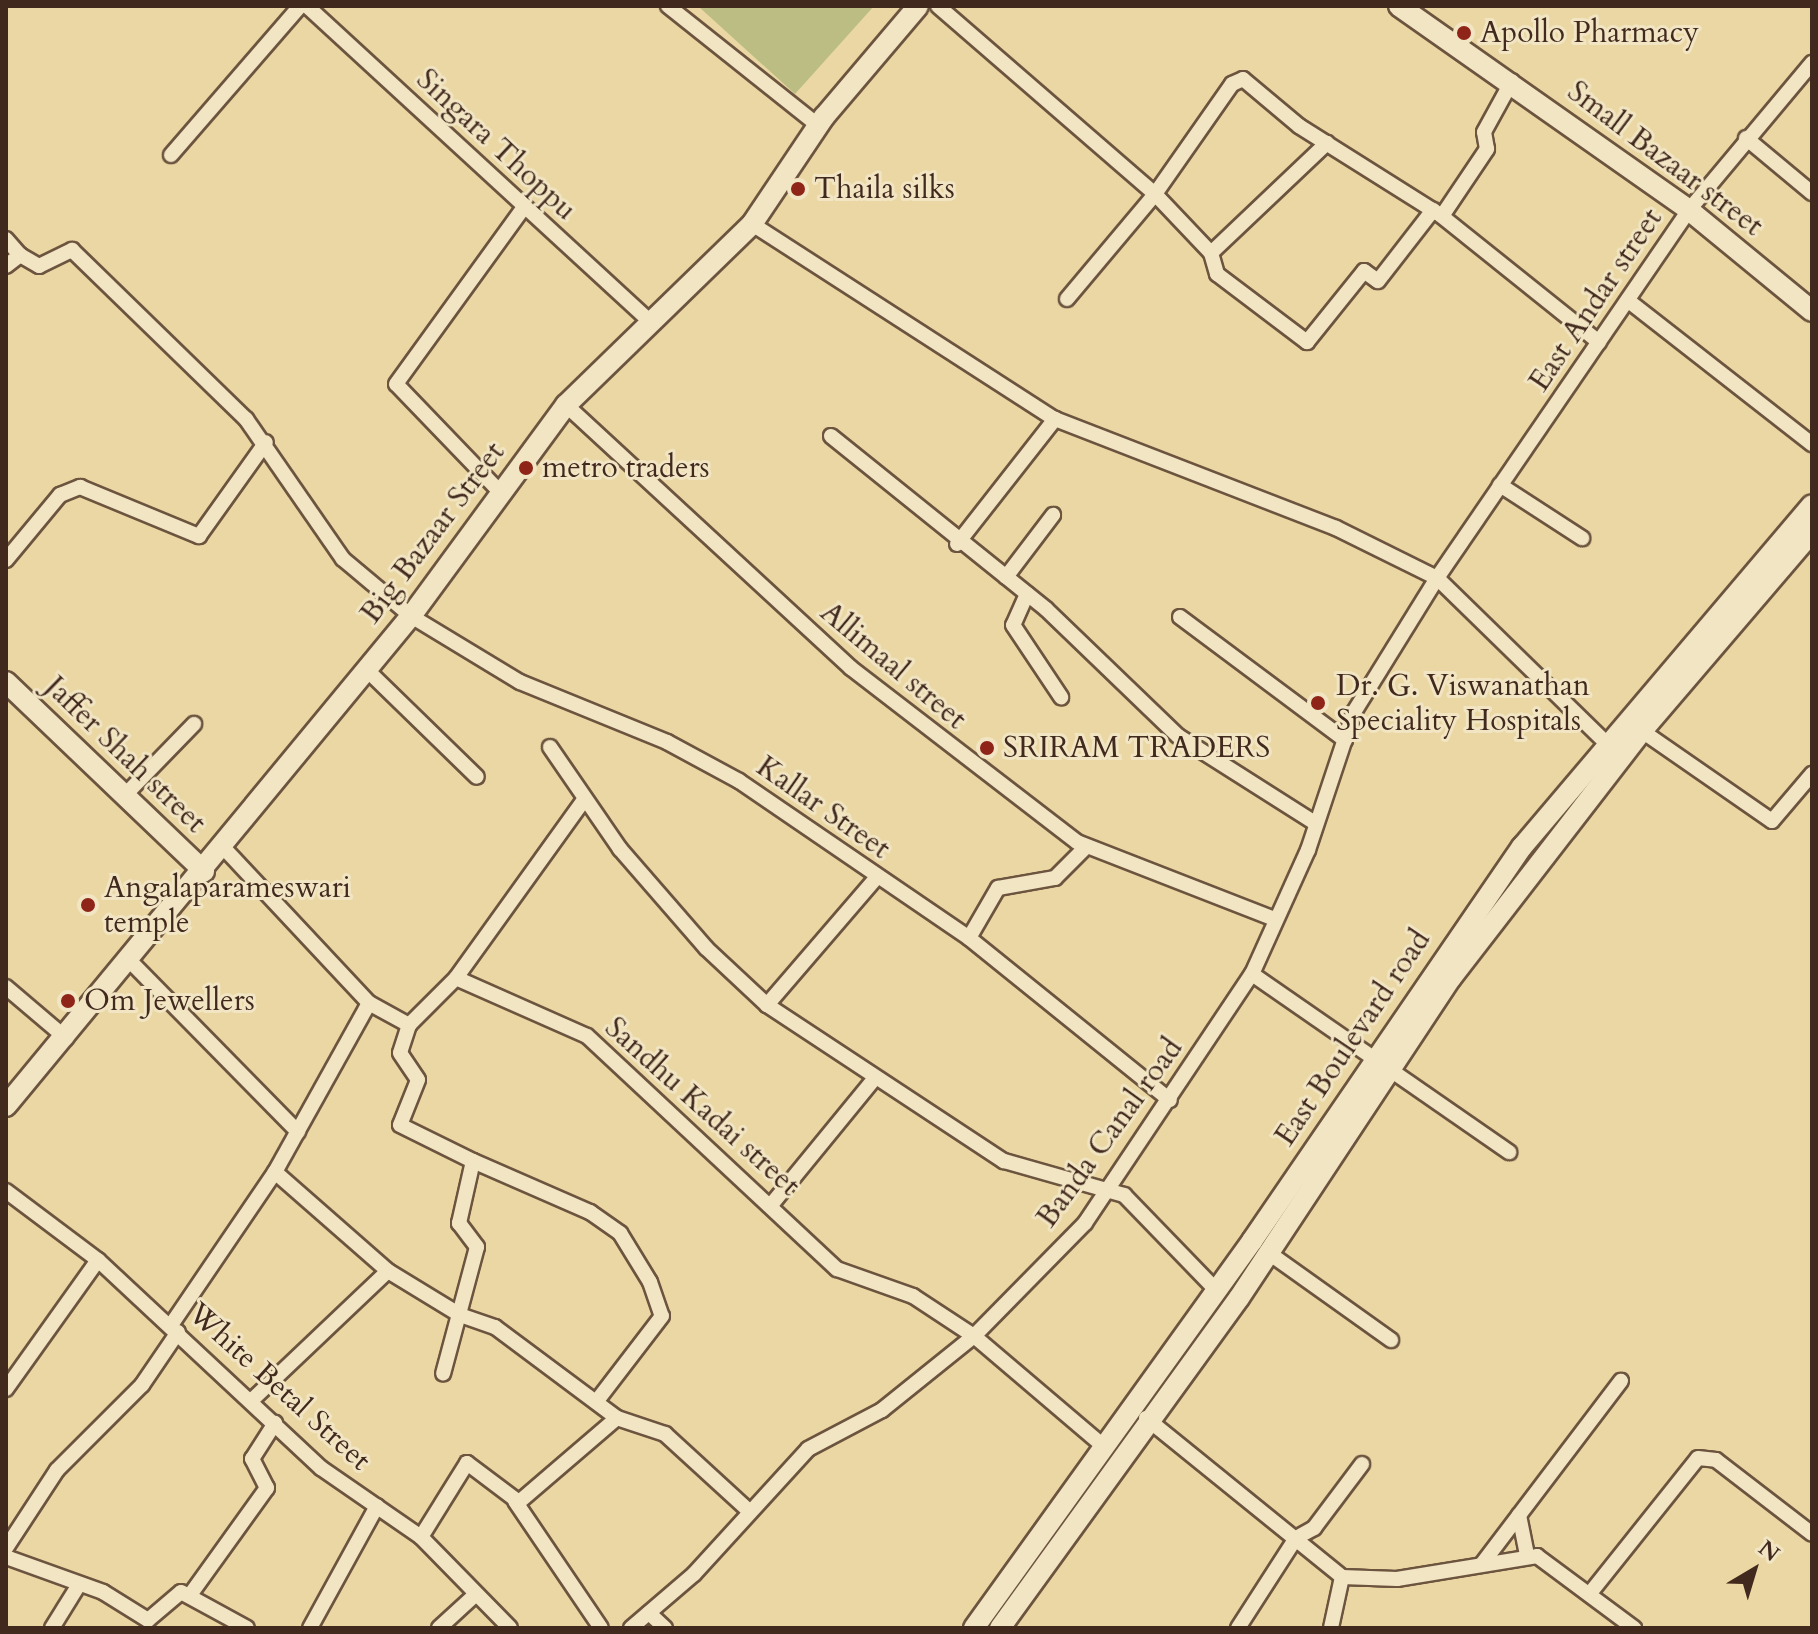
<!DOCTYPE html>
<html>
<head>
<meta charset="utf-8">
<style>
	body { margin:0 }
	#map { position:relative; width:1818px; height:1634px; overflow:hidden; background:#ead7a3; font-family:Cardo,serif }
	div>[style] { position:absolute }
	.green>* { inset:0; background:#bbbd82 }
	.roads { filter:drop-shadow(2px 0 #6c543f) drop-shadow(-2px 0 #6c543f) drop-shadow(0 2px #6c543f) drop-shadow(0 -2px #6c543f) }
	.street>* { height:14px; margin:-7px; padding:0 7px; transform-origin:7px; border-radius:7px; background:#f1e5c3 }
	.secondary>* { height:20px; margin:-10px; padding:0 10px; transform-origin:10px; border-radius:10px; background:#f1e5c3 }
	.dots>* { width:22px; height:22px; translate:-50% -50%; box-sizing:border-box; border:4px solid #f1e5c3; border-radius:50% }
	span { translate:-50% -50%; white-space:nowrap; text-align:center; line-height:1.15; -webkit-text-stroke:6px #f1e5c3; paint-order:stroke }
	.poi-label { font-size:30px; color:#42291e }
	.left { translate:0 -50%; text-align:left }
	.street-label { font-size:30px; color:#42291e }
	.frame { position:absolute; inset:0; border:8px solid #42291e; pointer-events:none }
	.north { position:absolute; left:1714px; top:1530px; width:80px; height:80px; -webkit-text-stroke:6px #f1e5c3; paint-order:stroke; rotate:38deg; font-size:22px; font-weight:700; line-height:32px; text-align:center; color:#42291e }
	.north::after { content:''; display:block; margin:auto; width:28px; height:36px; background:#42291e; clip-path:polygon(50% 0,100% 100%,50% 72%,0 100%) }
</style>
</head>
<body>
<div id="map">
	<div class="green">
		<div style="clip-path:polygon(698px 6px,874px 6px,795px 94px)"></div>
	</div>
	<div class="roads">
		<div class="street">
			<div style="left:307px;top:6px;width:467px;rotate:42.6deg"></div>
			<div style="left:668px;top:6px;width:193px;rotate:38.5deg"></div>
			<div style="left:938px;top:6px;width:287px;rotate:40.9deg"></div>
			<div style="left:1155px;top:194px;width:81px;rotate:46.5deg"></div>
			<div style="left:1211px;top:253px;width:160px;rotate:-43.5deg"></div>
			<div style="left:1746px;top:138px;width:86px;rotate:39.8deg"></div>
			<div style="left:171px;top:155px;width:197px;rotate:-49.1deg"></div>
			<div style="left:1442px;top:216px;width:81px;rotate:-56.1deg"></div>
			<div style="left:1487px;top:149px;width:17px;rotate:-100deg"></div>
			<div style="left:1484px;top:132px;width:58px;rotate:-61.2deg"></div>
			<div style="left:752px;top:224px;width:360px;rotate:32.8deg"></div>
			<div style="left:1055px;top:419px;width:301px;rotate:21.2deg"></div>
			<div style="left:1336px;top:528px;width:113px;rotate:26.3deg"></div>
			<div style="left:1437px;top:578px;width:238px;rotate:44.3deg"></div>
			<div style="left:6px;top:239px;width:21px;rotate:49deg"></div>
			<div style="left:1211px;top:253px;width:22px;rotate:74deg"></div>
			<div style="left:1217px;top:274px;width:113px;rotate:37.1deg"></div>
			<div style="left:1307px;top:342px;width:91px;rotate:-51.2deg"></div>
			<div style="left:1364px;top:271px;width:17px;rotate:36deg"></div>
			<div style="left:1378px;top:281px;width:90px;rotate:-52.2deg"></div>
			<div style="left:6px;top:266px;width:18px;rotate:-38deg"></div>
			<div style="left:20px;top:255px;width:22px;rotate:30deg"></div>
			<div style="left:39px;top:266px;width:37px;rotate:-26deg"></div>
			<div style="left:72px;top:250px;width:243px;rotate:44.2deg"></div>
			<div style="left:246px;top:419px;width:170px;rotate:55.3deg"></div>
			<div style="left:343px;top:559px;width:89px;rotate:40deg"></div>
			<div style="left:411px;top:616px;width:127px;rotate:31.2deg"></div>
			<div style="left:520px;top:682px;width:159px;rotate:22.2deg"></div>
			<div style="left:667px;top:742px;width:82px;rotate:28.4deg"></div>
			<div style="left:739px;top:781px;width:278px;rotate:34.3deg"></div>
			<div style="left:969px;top:938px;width:258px;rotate:38.9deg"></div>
			<div style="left:1067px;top:299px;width:137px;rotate:-50deg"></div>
			<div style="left:1155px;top:194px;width:134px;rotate:-55deg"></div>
			<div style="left:1232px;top:84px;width:12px;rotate:-24deg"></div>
			<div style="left:1243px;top:79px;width:73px;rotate:40deg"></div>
			<div style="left:1299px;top:126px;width:165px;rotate:32.2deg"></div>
			<div style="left:1439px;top:214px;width:205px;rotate:38.7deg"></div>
			<div style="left:1630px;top:302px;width:231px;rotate:38deg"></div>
			<div style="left:566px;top:405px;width:388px;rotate:42.7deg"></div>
			<div style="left:851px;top:668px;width:285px;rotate:37.6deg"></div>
			<div style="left:1077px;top:842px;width:212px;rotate:21.3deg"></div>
			<div style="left:831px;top:436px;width:276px;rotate:38.8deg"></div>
			<div style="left:1046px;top:609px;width:183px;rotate:43.9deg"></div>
			<div style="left:1178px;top:736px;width:162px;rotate:32.4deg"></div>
			<div style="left:1500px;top:485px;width:98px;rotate:32.9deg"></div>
			<div style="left:501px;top:493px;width:151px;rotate:-133.9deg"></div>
			<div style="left:396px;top:384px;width:218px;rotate:-54.1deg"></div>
			<div style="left:957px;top:544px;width:159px;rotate:-51.9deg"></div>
			<div style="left:6px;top:560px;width:85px;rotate:-50.3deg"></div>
			<div style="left:60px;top:495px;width:22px;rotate:-22deg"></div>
			<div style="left:80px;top:487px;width:129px;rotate:22.4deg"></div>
			<div style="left:199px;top:536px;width:115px;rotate:-54.5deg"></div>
			<div style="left:1006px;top:577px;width:78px;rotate:-52.8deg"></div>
			<div style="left:1027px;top:594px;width:34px;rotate:114deg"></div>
			<div style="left:1013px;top:625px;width:87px;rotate:56.3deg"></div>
			<div style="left:1180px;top:617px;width:206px;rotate:36.7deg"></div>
			<div style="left:367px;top:670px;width:153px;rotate:44.2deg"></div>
			<div style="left:1642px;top:731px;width:158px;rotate:34.7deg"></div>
			<div style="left:1772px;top:821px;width:62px;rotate:-49.6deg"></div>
			<div style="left:550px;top:747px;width:124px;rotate:55.5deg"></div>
			<div style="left:620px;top:849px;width:131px;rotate:49deg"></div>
			<div style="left:706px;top:948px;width:83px;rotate:43.1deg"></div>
			<div style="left:123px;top:797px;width:102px;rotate:-45.8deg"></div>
			<div style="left:223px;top:847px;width:214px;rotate:46.9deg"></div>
			<div style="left:369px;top:1003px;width:46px;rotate:28.8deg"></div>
			<div style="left:409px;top:1025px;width:66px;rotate:-45deg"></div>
			<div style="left:456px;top:978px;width:143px;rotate:23.9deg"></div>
			<div style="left:587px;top:1036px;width:342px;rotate:43deg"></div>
			<div style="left:837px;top:1269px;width:81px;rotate:19.6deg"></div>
			<div style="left:913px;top:1296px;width:73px;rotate:33.3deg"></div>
			<div style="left:974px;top:1336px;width:168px;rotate:40.4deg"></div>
			<div style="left:877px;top:877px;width:169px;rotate:130.7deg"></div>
			<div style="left:767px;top:1005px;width:284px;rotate:33.4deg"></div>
			<div style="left:1004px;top:1161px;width:125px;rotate:15.8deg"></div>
			<div style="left:1124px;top:1195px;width:131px;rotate:45.9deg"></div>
			<div style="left:969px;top:938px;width:58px;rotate:-59.9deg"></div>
			<div style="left:998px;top:888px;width:58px;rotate:-10deg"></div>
			<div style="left:1055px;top:878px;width:42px;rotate:-45deg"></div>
			<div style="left:129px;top:960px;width:241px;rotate:45.5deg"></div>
			<div style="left:1252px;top:974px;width:313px;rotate:34.7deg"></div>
			<div style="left:456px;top:978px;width:219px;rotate:-54.3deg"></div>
			<div style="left:6px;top:987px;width:79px;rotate:40.4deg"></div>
			<div style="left:409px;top:1025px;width:29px;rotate:108deg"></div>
			<div style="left:400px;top:1053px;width:32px;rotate:56deg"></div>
			<div style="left:418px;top:1080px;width:48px;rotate:111.8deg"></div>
			<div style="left:400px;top:1125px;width:81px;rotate:26.3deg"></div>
			<div style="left:473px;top:1161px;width:64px;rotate:102.7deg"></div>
			<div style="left:459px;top:1223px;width:30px;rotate:53deg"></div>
			<div style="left:477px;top:1247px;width:131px;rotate:105deg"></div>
			<div style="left:473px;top:1161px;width:128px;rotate:23.6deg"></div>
			<div style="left:590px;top:1212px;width:37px;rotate:35deg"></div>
			<div style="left:620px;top:1233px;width:57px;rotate:58.5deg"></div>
			<div style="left:650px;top:1282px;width:36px;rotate:71deg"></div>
			<div style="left:662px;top:1316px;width:108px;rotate:127.5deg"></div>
			<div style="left:275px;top:1172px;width:150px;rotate:41.2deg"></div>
			<div style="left:388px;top:1271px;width:84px;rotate:31.4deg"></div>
			<div style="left:460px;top:1315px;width:37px;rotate:19deg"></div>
			<div style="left:495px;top:1327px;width:152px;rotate:36.7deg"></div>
			<div style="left:617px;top:1418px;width:51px;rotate:18.4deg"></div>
			<div style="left:665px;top:1434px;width:115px;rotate:42.5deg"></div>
			<div style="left:6px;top:1191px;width:115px;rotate:36.9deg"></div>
			<div style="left:98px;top:1260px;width:305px;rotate:43deg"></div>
			<div style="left:321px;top:1468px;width:121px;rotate:34.6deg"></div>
			<div style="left:421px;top:1537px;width:127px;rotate:45.6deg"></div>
			<div style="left:771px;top:1205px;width:164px;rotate:-50.7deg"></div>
			<div style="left:1269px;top:1253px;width:150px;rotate:35.5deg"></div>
			<div style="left:171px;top:1325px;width:185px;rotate:-55.8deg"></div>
			<div style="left:275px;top:1172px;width:193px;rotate:-60.9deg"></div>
			<div style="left:6px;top:1389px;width:158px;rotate:-54.5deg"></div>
			<div style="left:252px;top:1400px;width:187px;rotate:-43.5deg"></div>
			<div style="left:1146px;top:1418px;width:252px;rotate:39deg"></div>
			<div style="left:1342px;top:1577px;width:52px;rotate:102.2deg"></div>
			<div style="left:515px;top:1501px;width:153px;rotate:55.9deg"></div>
			<div style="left:1519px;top:1515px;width:41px;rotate:78.7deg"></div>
			<div style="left:421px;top:1537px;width:87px;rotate:-58.1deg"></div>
			<div style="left:467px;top:1463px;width:65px;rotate:36.9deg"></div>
			<div style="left:519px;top:1502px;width:129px;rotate:-40.6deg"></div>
			<div style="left:6px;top:1548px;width:93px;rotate:-56.8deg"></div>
			<div style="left:57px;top:1470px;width:120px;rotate:-45deg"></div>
			<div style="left:142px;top:1385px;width:64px;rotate:-55.8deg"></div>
			<div style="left:6px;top:1557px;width:103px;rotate:19.8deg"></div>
			<div style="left:103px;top:1592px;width:53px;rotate:31.9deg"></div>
			<div style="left:148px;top:1620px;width:43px;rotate:-40.3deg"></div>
			<div style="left:181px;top:1592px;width:75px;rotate:28.6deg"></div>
			<div style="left:1482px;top:1564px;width:230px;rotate:-52.8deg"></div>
			<div style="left:1342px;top:1577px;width:55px;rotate:2.1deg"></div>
			<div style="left:1397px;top:1579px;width:142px;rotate:-9.3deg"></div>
			<div style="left:1537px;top:1556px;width:121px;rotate:36.6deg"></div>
			<div style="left:1591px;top:1592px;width:171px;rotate:-51.4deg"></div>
			<div style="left:1698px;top:1458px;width:18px;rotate:6deg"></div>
			<div style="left:1716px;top:1460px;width:121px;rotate:37.6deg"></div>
			<div style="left:190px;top:1595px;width:132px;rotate:-54.3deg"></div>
			<div style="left:267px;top:1488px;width:33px;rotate:-117deg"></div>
			<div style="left:252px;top:1459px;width:43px;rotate:-57.4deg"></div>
			<div style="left:649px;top:1613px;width:22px;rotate:43deg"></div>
			<div style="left:52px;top:1628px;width:49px;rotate:-58.2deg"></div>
			<div style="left:310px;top:1628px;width:139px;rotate:-61.2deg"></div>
			<div style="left:439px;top:1628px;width:49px;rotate:-42.5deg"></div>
			<div style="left:631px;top:1628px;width:83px;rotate:-40.6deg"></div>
			<div style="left:694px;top:1574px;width:169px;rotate:-47.6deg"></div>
			<div style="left:808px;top:1449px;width:84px;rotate:-27.8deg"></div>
			<div style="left:882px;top:1410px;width:118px;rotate:-38.8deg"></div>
			<div style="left:974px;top:1336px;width:158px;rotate:-45.5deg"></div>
			<div style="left:1085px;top:1223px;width:300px;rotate:-56.2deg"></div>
			<div style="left:1252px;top:974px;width:136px;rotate:-65.7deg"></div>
			<div style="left:1308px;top:850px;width:145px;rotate:-71.6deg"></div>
			<div style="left:1354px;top:712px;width:158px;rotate:-58.2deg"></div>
			<div style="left:1437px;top:578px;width:446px;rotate:-55.6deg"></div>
			<div style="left:1689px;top:210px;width:192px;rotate:-50.1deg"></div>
			<div style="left:1238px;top:1628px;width:107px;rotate:-57.2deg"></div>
			<div style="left:1296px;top:1538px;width:21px;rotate:-29deg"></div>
			<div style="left:1314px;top:1528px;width:80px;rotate:-53.1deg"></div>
		</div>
		<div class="secondary">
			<div style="left:1399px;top:6px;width:355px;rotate:35.1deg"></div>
			<div style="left:1689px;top:210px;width:159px;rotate:39.4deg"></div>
			<div style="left:6px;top:682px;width:274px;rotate:43.7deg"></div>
			<div style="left:6px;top:1106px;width:636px;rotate:-50.43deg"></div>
			<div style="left:411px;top:616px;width:262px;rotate:-53.7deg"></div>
			<div style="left:566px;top:405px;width:260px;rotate:-44.2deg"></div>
			<div style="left:752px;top:224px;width:129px;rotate:-56.1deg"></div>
			<div style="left:824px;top:117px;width:145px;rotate:-49.7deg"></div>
			<div style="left:974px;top:1628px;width:477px;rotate:-54.3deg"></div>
			<div style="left:1252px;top:1241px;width:478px;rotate:-55.6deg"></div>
			<div style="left:1522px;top:847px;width:448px;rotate:-49.7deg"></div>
			<div style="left:1000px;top:1628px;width:407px;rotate:-54.1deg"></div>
			<div style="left:1239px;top:1298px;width:384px;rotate:-56.5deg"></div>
			<div style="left:1451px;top:978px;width:312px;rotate:-52.3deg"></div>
			<div style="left:1642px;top:731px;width:262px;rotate:-49.5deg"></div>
		</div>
	</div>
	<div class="dots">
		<div style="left:1464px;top:33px;background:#8f2418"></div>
		<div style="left:798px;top:189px;background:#8f2418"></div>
		<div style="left:526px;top:468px;background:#8f2418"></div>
		<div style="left:1318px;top:703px;background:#8f2418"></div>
		<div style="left:987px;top:748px;background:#8f2418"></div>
		<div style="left:88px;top:905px;background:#8f2418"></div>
		<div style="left:68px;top:1001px;background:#8f2418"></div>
	</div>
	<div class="poi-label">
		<span class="left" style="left:1480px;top:33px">Apollo Pharmacy</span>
		<span class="left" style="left:814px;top:189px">Thaila silks</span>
		<span class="left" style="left:542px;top:468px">metro traders</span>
		<span class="left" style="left:1336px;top:703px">Dr. G. Viswanathan<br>Speciality Hospitals</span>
		<span class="left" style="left:1003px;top:748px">SRIRAM TRADERS</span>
		<span class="left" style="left:104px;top:905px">Angalaparameswari<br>temple</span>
		<span class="left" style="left:84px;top:1001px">Om Jewellers</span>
	</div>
	<div class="street-label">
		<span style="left:496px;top:145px;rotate:43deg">Singara Thoppu</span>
		<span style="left:1665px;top:159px;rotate:37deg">Small Bazaar street</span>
		<span style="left:1596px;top:300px;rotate:-56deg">East Andar street</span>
		<span style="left:433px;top:533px;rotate:-53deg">Big Bazaar Street</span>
		<span style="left:893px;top:666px;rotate:40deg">Allimaal street</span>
		<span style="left:125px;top:755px;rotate:44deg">Jaffer Shah street</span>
		<span style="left:823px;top:808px;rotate:35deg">Kallar Street</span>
		<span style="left:1353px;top:1038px;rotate:-56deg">East Boulevard road</span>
		<span style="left:702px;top:1107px;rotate:42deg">Sandhu Kadai street</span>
		<span style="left:1110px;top:1133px;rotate:-54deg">Banda Canal road</span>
		<span style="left:279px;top:1387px;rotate:42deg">White Betal Street</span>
	</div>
	<div class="frame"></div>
	<div class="north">N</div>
</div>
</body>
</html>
